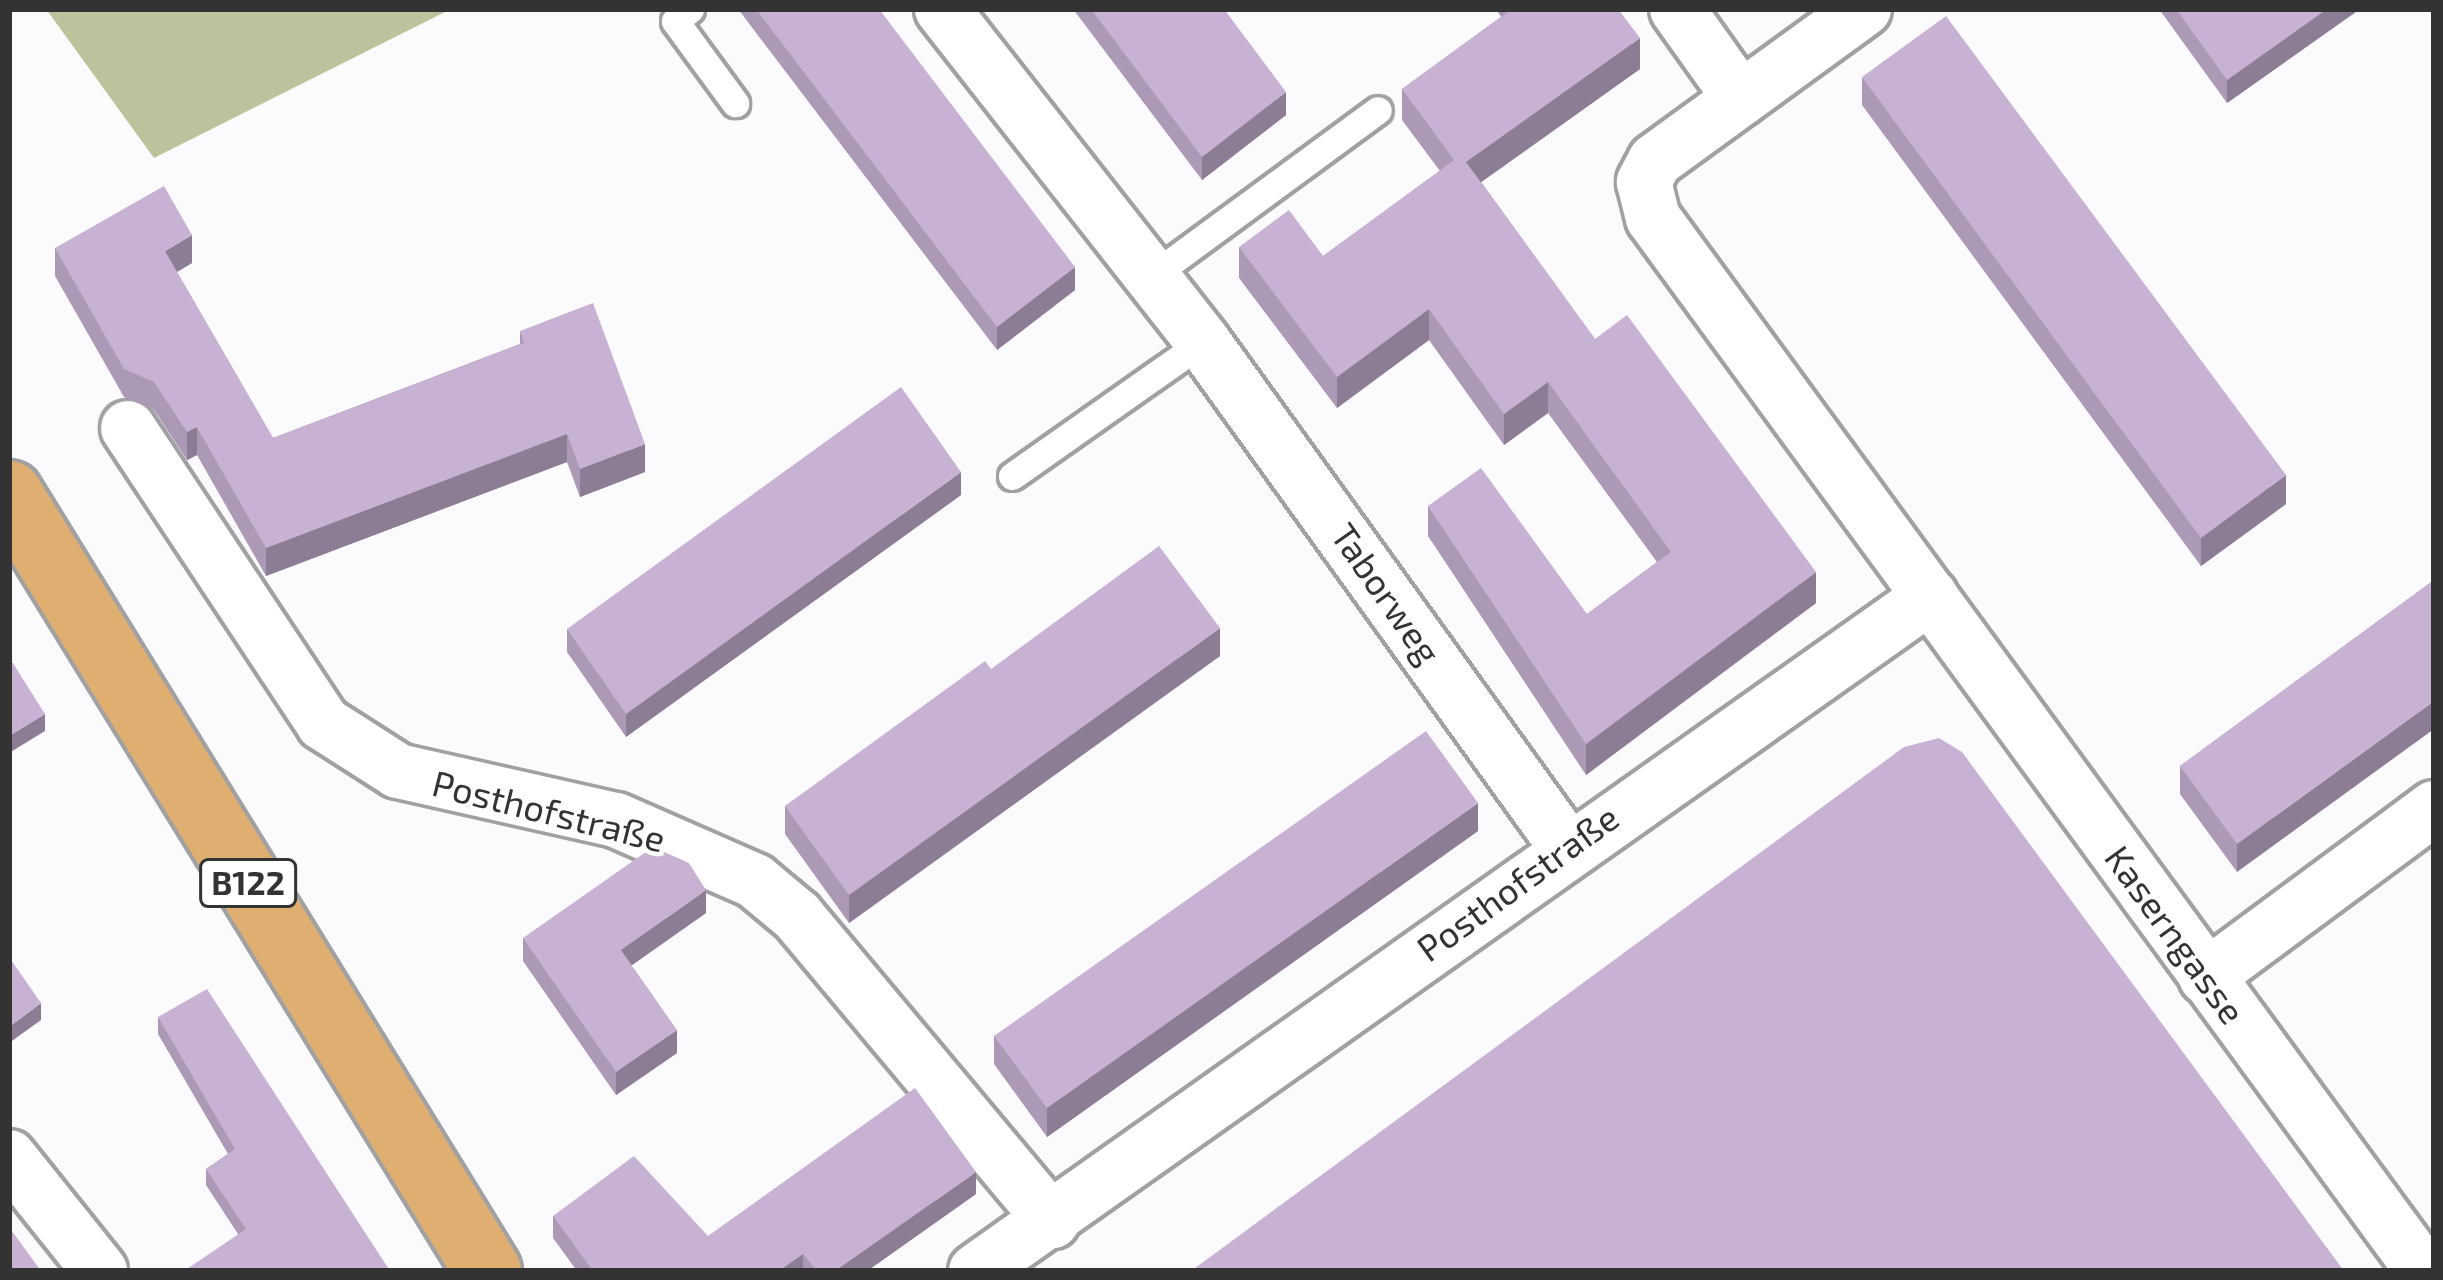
<!DOCTYPE html>
<html>
<head>
<meta charset="utf-8">
<style>
	body { margin:0 }
	#map { position:relative; width:2443px; height:1280px; overflow:hidden; background:#fbfbfe; font-family:"Exo 2",sans-serif }
	div>[style] { position:absolute }
	.forest>* { inset:0; background:#bcc39c }
	.roads { filter:drop-shadow(3px 0 #a1a1a3) drop-shadow(-3px 0 #a1a1a3) drop-shadow(0 3px #a1a1a3) drop-shadow(0 -3px #a1a1a3) }
	.lane>* { height:27px; margin:-13.5px; padding:0 13.5px; transform-origin:13.5px; border-radius:13.5px; background:#fff }
	.street>* { height:54px; margin:-27px; padding:0 27px; transform-origin:27px; border-radius:27px; background:#fff }
	.primary>* { height:66px; margin:-33px; padding:0 33px; transform-origin:33px; border-radius:33px; background:#dfae71 }
	.wall>* { inset:0; background:#ac99b5 }
	.shaded-wall>* { inset:0; background:#8c7d94 }
	.building>* { inset:0; background:#c8b2d3 }
	span { translate:-50% -50%; white-space:nowrap; text-align:center; line-height:1.15; -webkit-text-stroke:9px #fff; paint-order:stroke }
	.shield-label span { padding:3px 9px; background:#fff; border:3px solid; border-radius:9px; -webkit-text-stroke-width:0 }
	.shield-label { font-size:33px; color:#333334; font-weight:700 }
	.street-label { font-size:36px; color:#333334 }
	.frame { position:absolute; inset:0; border:12px solid #333334; pointer-events:none }
</style>
</head>
<body>
<div id="map">
	<div class="forest">
		<div style="clip-path:polygon(46px 9px,451px 9px,154px 158px)"></div>
	</div>
	<div class="roads">
		<div class="lane">
			<div style="left:690px;top:9px;width:19px;rotate:141deg"></div>
			<div style="left:675px;top:21px;width:102px;rotate:53.8deg"></div>
			<div style="left:1152px;top:276px;width:280px;rotate:-36.3deg"></div>
			<div style="left:1012px;top:476px;width:233px;rotate:-35.1deg"></div>
		</div>
		<div class="street">
			<div style="left:942px;top:9px;width:423px;rotate:51.9deg"></div>
			<div style="left:1203px;top:342px;width:621px;rotate:54.24deg"></div>
			<div style="left:1677px;top:9px;width:110px;rotate:54.6deg"></div>
			<div style="left:1864px;top:9px;width:258px;rotate:144deg"></div>
			<div style="left:1655px;top:161px;width:24px;rotate:118deg"></div>
			<div style="left:1644px;top:182px;width:37px;rotate:76deg"></div>
			<div style="left:1653px;top:218px;width:1304px;rotate:53.82deg"></div>
			<div style="left:128px;top:428px;width:354px;rotate:56.5deg"></div>
			<div style="left:323px;top:723px;width:89px;rotate:32.6deg"></div>
			<div style="left:398px;top:771px;width:223px;rotate:12.7deg"></div>
			<div style="left:616px;top:820px;width:152px;rotate:23.7deg"></div>
			<div style="left:755px;top:881px;width:55px;rotate:39.8deg"></div>
			<div style="left:797px;top:916px;width:398px;rotate:50.1deg"></div>
			<div style="left:2206px;top:977px;width:284px;rotate:-36.5deg"></div>
			<div style="left:9px;top:1157px;width:146px;rotate:51.4deg"></div>
			<div style="left:976px;top:1271px;width:1169px;rotate:-35.25deg"></div>
		</div>
		<div class="primary">
			<div style="left:9px;top:494px;width:913px;rotate:58.35deg"></div>
		</div>
	</div>
	<div class="wall">
		<div style="clip-path:polygon(738px 9px,879px 9px,1075px 290px,997px 350px)"></div>
		<div style="clip-path:polygon(1073px 9px,1224px 9px,1286px 115px,1202px 180px)"></div>
		<div style="clip-path:polygon(1496px 9px,1619px 9px,1640px 69px,1481px 182px,1595px 339px,1816px 603px,1586px 775px,1428px 536px,1428px 506px,1587px 614px,1657px 562px,1548px 413px,1504px 445px,1429px 340px,1337px 408px,1239px 278px,1239px 247px,1323px 256px,1440px 171px,1402px 120px,1402px 89px,1501px 17px)"></div>
		<div style="clip-path:polygon(2159px 9px,2360px 9px,2227px 103px)"></div>
		<div style="clip-path:polygon(1862px 77px,2286px 504px,2201px 566px,1862px 105px)"></div>
		<div style="clip-path:polygon(55px 248px,192px 263px,177px 272px,273px 438px,520px 344px,520px 331px,645px 472px,580px 497px,567px 462px,266px 576px,197px 455px,187px 460px,154px 410px,124px 397px,55px 276px)"></div>
		<div style="clip-path:polygon(961px 495px,626px 737px,567px 652px,567px 629px)"></div>
		<div style="clip-path:polygon(2434px 580px,2237px 872px,2180px 794px,2180px 766px)"></div>
		<div style="clip-path:polygon(1220px 656px,849px 923px,785px 834px,785px 806px,991px 669px)"></div>
		<div style="clip-path:polygon(1478px 831px,1047px 1137px,994px 1064px,994px 1036px)"></div>
		<div style="clip-path:polygon(706px 913px,631px 965px,677px 1053px,616px 1095px,523px 961px,523px 938px)"></div>
		<div style="clip-path:polygon(158px 1017px,390px 1271px,238px 1234px,206px 1185px,206px 1169px,228px 1154px,158px 1034px)"></div>
		<div style="clip-path:polygon(976px 1194px,867px 1271px,577px 1271px,553px 1238px,553px 1216px,708px 1236px)"></div>
	</div>
	<div class="shaded-wall">
		<div style="clip-path:polygon(2327px 9px,2360px 9px,2227px 103px,2227px 80px)"></div>
		<div style="clip-path:polygon(1640px 38px,1640px 69px,1466px 193px,1466px 162px)"></div>
		<div style="clip-path:polygon(1286px 92px,1286px 115px,1202px 180px,1202px 157px)"></div>
		<div style="clip-path:polygon(192px 235px,192px 263px,165px 279px,165px 251px)"></div>
		<div style="clip-path:polygon(1075px 267px,1075px 290px,997px 350px,997px 327px)"></div>
		<div style="clip-path:polygon(1429px 309px,1429px 340px,1337px 408px,1337px 377px)"></div>
		<div style="clip-path:polygon(1548px 382px,1548px 413px,1504px 445px,1504px 414px)"></div>
		<div style="clip-path:polygon(197px 427px,197px 455px,187px 460px,187px 432px)"></div>
		<div style="clip-path:polygon(567px 434px,567px 462px,266px 576px,266px 548px)"></div>
		<div style="clip-path:polygon(645px 444px,645px 472px,580px 497px,580px 469px)"></div>
		<div style="clip-path:polygon(961px 472px,961px 495px,626px 737px,626px 714px)"></div>
		<div style="clip-path:polygon(2286px 475px,2286px 504px,2201px 566px,2201px 538px)"></div>
		<div style="clip-path:polygon(1816px 572px,1816px 603px,1586px 775px,1586px 744px)"></div>
		<div style="clip-path:polygon(1220px 628px,1220px 656px,849px 923px,849px 895px)"></div>
		<div style="clip-path:polygon(2434px 701px,2434px 729px,2237px 872px,2237px 844px)"></div>
		<div style="clip-path:polygon(45px 714px,45px 731px,9px 753px,9px 736px)"></div>
		<div style="clip-path:polygon(1478px 803px,1478px 831px,1047px 1137px,1047px 1108px)"></div>
		<div style="clip-path:polygon(706px 890px,706px 913px,621px 973px,621px 950px)"></div>
		<div style="clip-path:polygon(41px 1003px,41px 1020px,9px 1043px,9px 1027px)"></div>
		<div style="clip-path:polygon(677px 1030px,677px 1053px,616px 1095px,616px 1072px)"></div>
		<div style="clip-path:polygon(976px 1172px,976px 1194px,867px 1271px,835px 1271px)"></div>
		<div style="clip-path:polygon(803px 1254px,803px 1271px,779px 1271px)"></div>
	</div>
	<div class="building">
		<div style="clip-path:polygon(756px 9px,879px 9px,1075px 267px,997px 327px)"></div>
		<div style="clip-path:polygon(1091px 9px,1224px 9px,1286px 92px,1202px 157px)"></div>
		<div style="clip-path:polygon(1512px 9px,1618px 9px,1640px 38px,1466px 162px,1595px 339px,1627px 315px,1816px 572px,1586px 744px,1428px 506px,1481px 468px,1587px 614px,1671px 552px,1548px 382px,1504px 414px,1429px 309px,1337px 377px,1239px 247px,1289px 210px,1323px 256px,1454px 160px,1402px 89px)"></div>
		<div style="clip-path:polygon(2176px 9px,2327px 9px,2227px 80px)"></div>
		<div style="clip-path:polygon(1946px 16px,2286px 475px,2201px 538px,1862px 77px)"></div>
		<div style="clip-path:polygon(164px 186px,192px 235px,165px 251px,273px 438px,524px 343px,520px 331px,593px 303px,645px 444px,580px 469px,567px 434px,266px 548px,197px 427px,187px 432px,154px 382px,124px 369px,55px 248px)"></div>
		<div style="clip-path:polygon(901px 387px,961px 472px,626px 714px,567px 629px)"></div>
		<div style="clip-path:polygon(1159px 546px,1220px 628px,849px 895px,785px 806px,985px 661px,991px 669px)"></div>
		<div style="clip-path:polygon(2434px 580px,2434px 701px,2237px 844px,2180px 766px)"></div>
		<div style="clip-path:polygon(9px 657px,45px 714px,9px 736px)"></div>
		<div style="clip-path:polygon(1426px 731px,1478px 803px,1047px 1108px,994px 1036px)"></div>
		<div style="clip-path:polygon(1939px 738px,1962px 752px,2344px 1271px,1191px 1271px,1904px 747px)"></div>
		<div style="clip-path:polygon(653px 847px,689px 863px,706px 890px,621px 950px,677px 1030px,616px 1072px,523px 938px)"></div>
		<div style="clip-path:polygon(9px 957px,41px 1003px,9px 1027px)"></div>
		<div style="clip-path:polygon(207px 989px,390px 1271px,184px 1271px,246px 1229px,206px 1169px,235px 1149px,158px 1017px)"></div>
		<div style="clip-path:polygon(915px 1088px,976px 1172px,835px 1271px,817px 1271px,803px 1254px,779px 1271px,593px 1271px,553px 1216px,634px 1156px,708px 1236px)"></div>
		<div style="clip-path:polygon(9px 1227px,41px 1271px,9px 1271px)"></div>
	</div>
	<div class="shield-label">
		<span style="left:248px;top:883px">B122</span>
	</div>
	<div class="street-label">
		<span style="left:1387px;top:593px;rotate:55deg">Taborweg</span>
		<span style="left:549px;top:810px;rotate:14deg">Posthofstraße</span>
		<span style="left:1517px;top:882px;rotate:-36deg">Posthofstraße</span>
		<span style="left:2176px;top:934px;rotate:54deg">Kaserngasse</span>
	</div>
	<div class="frame"></div>
</div>
</body>
</html>
